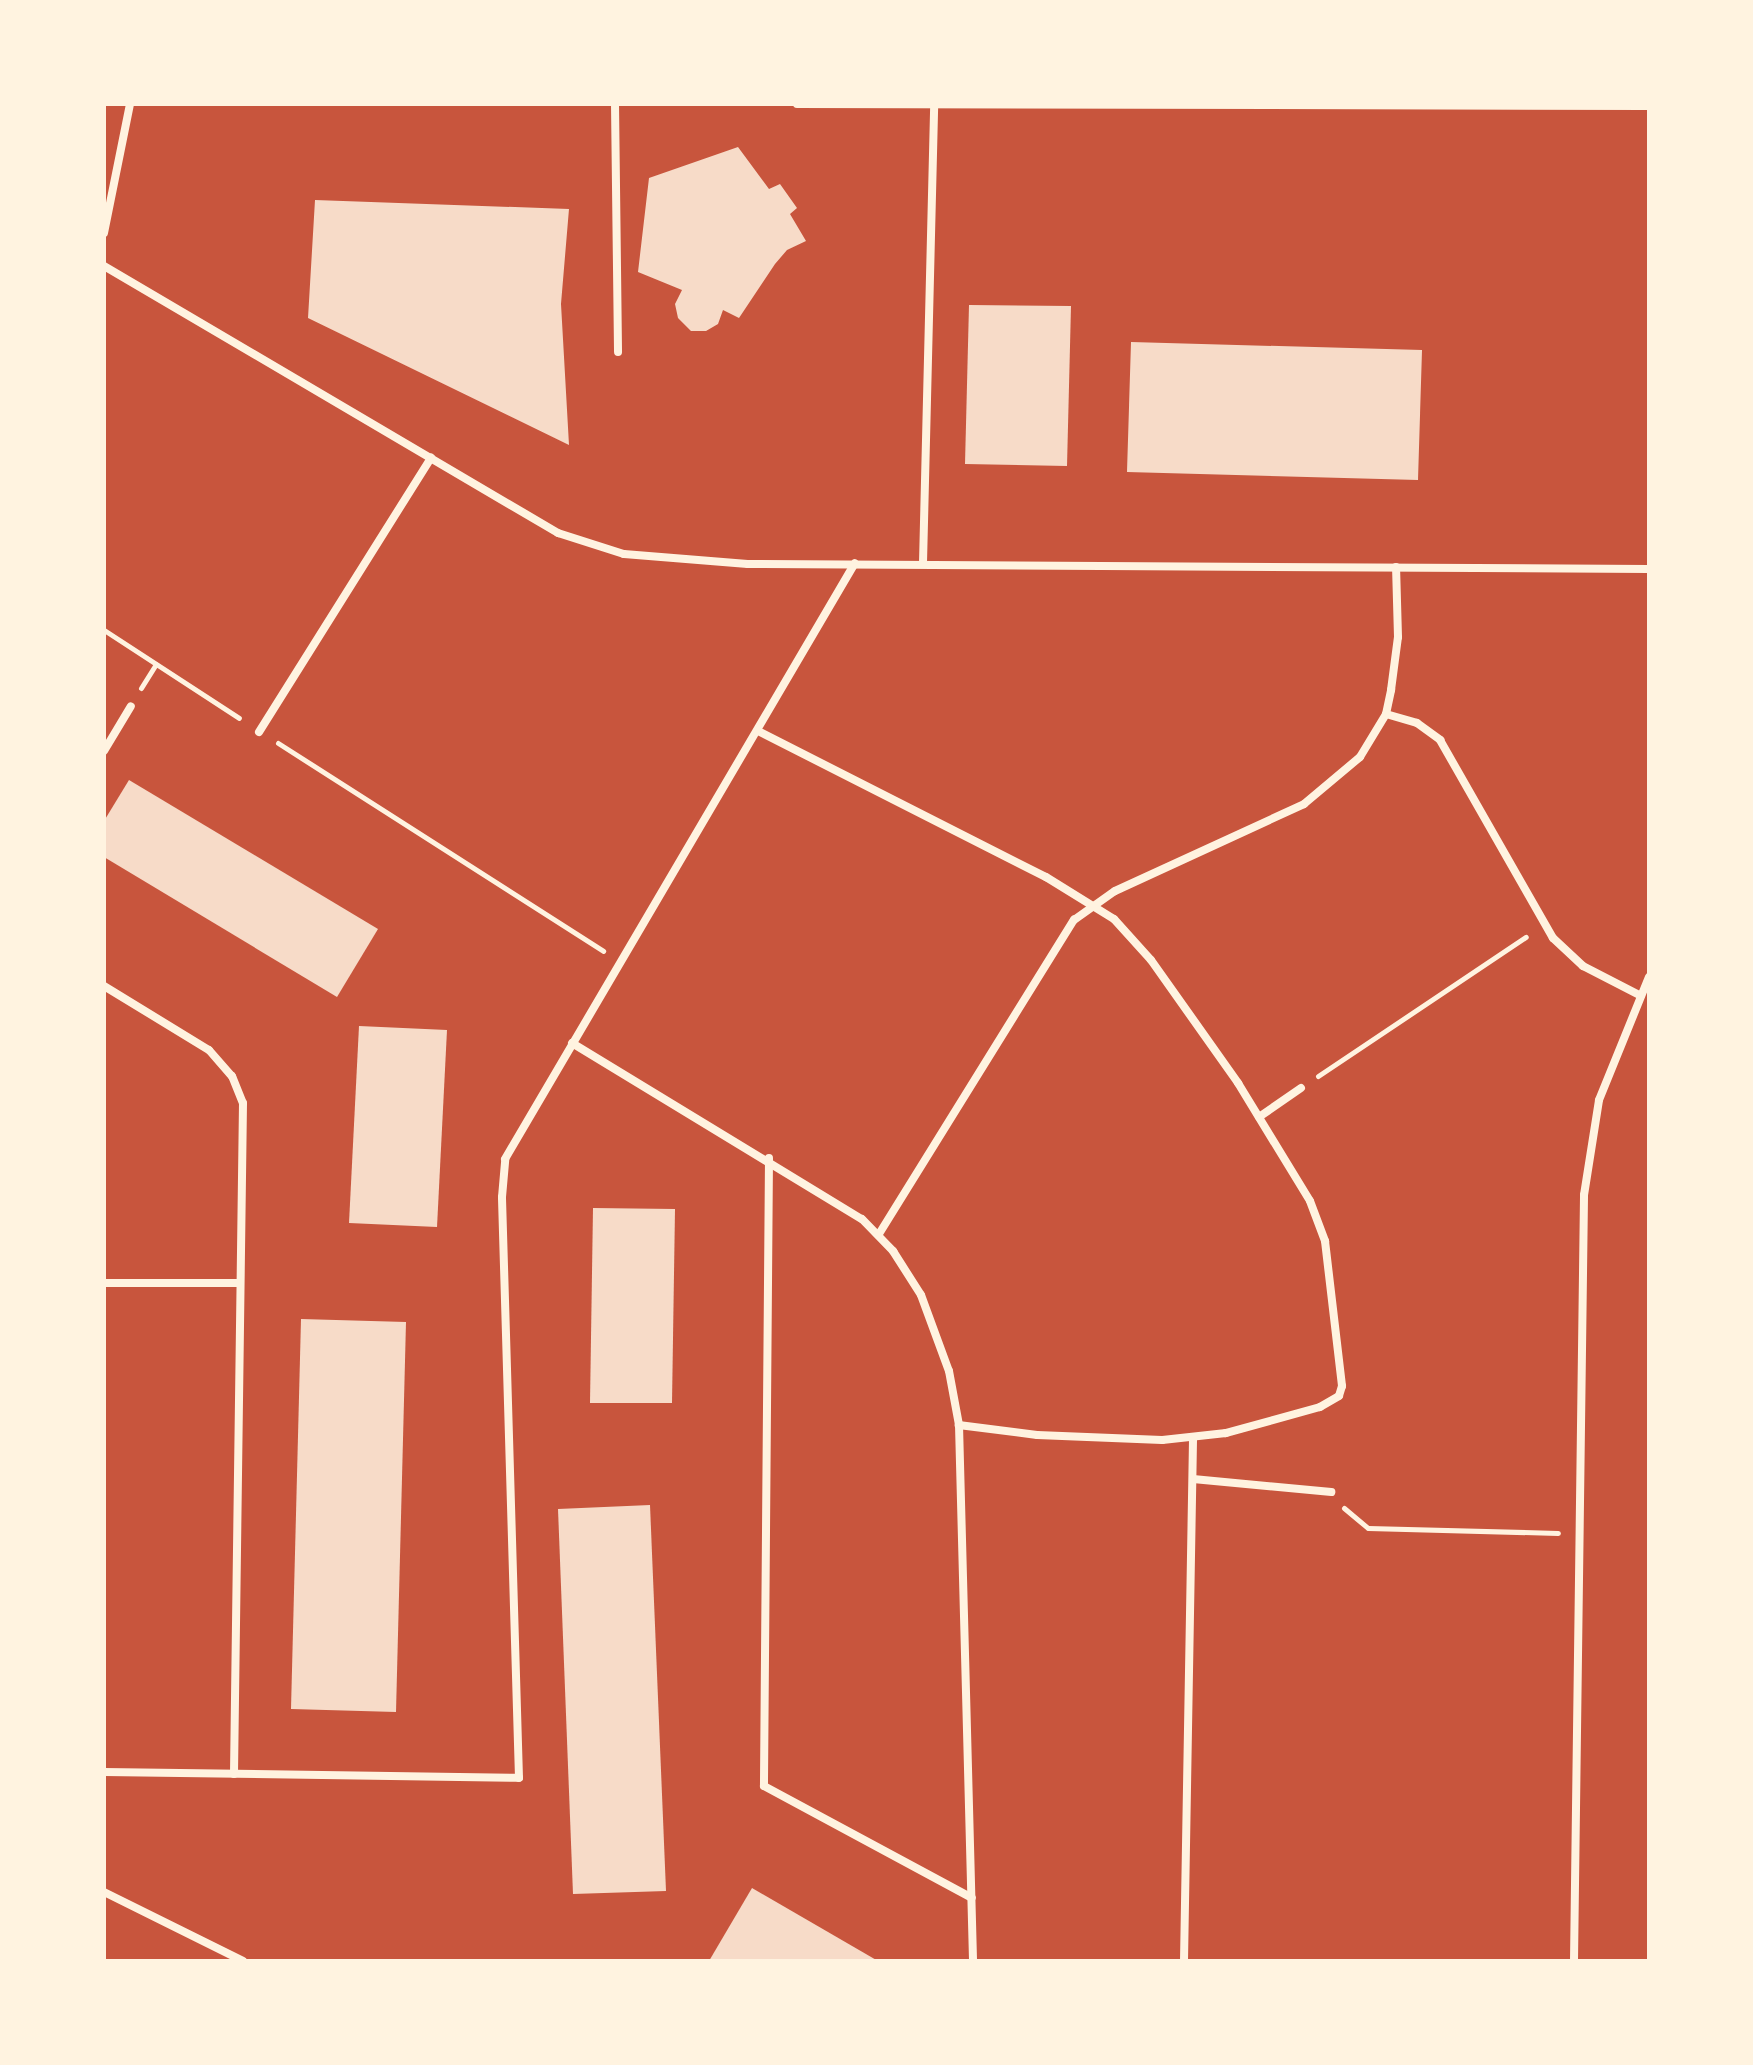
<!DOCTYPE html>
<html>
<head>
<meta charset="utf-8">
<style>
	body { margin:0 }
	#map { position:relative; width:1753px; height:2065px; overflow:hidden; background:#c8553d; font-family:"Noto Sans",sans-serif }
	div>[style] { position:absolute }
	.building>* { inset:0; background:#f7dbc8 }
	.path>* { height:5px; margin:-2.5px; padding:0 2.5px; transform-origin:2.5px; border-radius:2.5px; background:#fff3e0 }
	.minor>* { height:8px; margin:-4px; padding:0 4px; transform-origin:4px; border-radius:4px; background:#fff3e0 }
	span { translate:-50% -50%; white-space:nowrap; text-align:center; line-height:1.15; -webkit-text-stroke:6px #fff3e0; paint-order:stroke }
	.frame { position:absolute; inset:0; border:106px solid #fff3e0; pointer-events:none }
</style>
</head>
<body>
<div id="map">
	<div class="building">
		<div style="clip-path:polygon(738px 147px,769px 189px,780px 184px,797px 208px,790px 214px,806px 241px,787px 250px,775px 264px,739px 318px,723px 310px,718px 324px,706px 331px,691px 331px,678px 318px,675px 304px,682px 290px,638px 272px,649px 178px)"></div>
		<div style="clip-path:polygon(315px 200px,569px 209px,561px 304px,569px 445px,308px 318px)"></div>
		<div style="clip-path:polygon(969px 305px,1071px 306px,1067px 466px,965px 464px)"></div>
		<div style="clip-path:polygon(1131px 342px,1422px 350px,1418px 480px,1127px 472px)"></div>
		<div style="clip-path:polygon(129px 780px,378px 929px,337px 997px,104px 857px,104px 821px)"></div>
		<div style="clip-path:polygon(359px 1026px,447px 1030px,437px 1227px,349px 1223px)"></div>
		<div style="clip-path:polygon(593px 1208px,675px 1209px,672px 1403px,590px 1403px)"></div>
		<div style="clip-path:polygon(301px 1319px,406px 1322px,396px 1712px,291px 1709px)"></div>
		<div style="clip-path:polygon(650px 1505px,666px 1891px,573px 1894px,558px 1509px)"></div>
		<div style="clip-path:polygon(752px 1888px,878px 1961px,709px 1961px)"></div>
	</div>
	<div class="path">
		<div style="left:104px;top:630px;width:161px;rotate:33.1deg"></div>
		<div style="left:141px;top:688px;width:28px;rotate:-58deg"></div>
		<div style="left:278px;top:743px;width:386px;rotate:32.6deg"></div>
		<div style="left:1318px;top:1076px;width:250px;rotate:-33.8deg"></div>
		<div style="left:1344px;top:1508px;width:31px;rotate:40deg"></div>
		<div style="left:1368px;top:1528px;width:190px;rotate:1.5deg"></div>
	</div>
	<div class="minor">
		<div style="left:615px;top:104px;width:248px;rotate:89.3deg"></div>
		<div style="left:797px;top:104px;width:852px;rotate:0.13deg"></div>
		<div style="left:104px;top:233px;width:132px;rotate:-78.6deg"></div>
		<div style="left:104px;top:266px;width:527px;rotate:30.46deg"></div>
		<div style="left:558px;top:533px;width:69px;rotate:17.7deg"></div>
		<div style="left:624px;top:554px;width:124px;rotate:4.6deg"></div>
		<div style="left:748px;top:564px;width:901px;rotate:0.32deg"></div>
		<div style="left:923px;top:563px;width:459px;rotate:-88.6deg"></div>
		<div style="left:1386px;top:714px;width:32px;rotate:16deg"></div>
		<div style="left:1417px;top:723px;width:29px;rotate:36deg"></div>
		<div style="left:1440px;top:740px;width:228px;rotate:60.3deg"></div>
		<div style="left:1553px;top:938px;width:41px;rotate:43deg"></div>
		<div style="left:1583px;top:966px;width:65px;rotate:27.3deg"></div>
		<div style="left:758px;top:731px;width:323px;rotate:26.9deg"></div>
		<div style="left:1046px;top:877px;width:80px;rotate:31.7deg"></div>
		<div style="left:1114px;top:919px;width:55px;rotate:47.9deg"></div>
		<div style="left:1151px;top:960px;width:151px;rotate:54.7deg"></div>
		<div style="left:1238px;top:1083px;width:138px;rotate:58.6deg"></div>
		<div style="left:1310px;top:1201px;width:43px;rotate:69.4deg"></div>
		<div style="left:1325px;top:1241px;width:146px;rotate:83.3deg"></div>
		<div style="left:1342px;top:1386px;width:10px;rotate:107deg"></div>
		<div style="left:1339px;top:1396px;width:22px;rotate:150deg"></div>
		<div style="left:1320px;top:1407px;width:98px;rotate:164.5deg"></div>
		<div style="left:1226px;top:1433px;width:64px;rotate:173.8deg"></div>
		<div style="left:1162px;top:1440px;width:125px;rotate:-177.7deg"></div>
		<div style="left:1037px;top:1435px;width:79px;rotate:-172.7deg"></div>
		<div style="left:259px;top:732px;width:324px;rotate:-57.9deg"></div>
		<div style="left:104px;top:751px;width:52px;rotate:-59deg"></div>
		<div style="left:104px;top:986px;width:123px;rotate:31.4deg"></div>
		<div style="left:209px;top:1050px;width:35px;rotate:49deg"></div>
		<div style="left:232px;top:1076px;width:29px;rotate:68deg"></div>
		<div style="left:243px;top:1103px;width:671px;rotate:90.77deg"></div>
		<div style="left:572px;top:1043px;width:339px;rotate:31.3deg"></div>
		<div style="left:862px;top:1219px;width:45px;rotate:45.9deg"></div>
		<div style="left:893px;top:1251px;width:52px;rotate:57.5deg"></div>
		<div style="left:921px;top:1295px;width:81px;rotate:69.8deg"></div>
		<div style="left:949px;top:1371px;width:55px;rotate:79.5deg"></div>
		<div style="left:959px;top:1425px;width:536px;rotate:88.5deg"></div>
		<div style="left:1259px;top:1117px;width:51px;rotate:-34.6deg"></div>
		<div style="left:769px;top:1158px;width:628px;rotate:90.46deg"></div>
		<div style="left:764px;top:1786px;width:236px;rotate:28.3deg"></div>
		<div style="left:879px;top:1234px;width:370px;rotate:-58.2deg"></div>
		<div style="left:1074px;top:920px;width:50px;rotate:-35.3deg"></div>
		<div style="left:1115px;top:891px;width:208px;rotate:-24.7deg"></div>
		<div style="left:1304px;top:804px;width:73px;rotate:-40deg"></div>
		<div style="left:1360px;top:757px;width:50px;rotate:-58.8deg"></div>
		<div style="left:1386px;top:714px;width:25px;rotate:-78deg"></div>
		<div style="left:1391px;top:690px;width:53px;rotate:-82.5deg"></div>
		<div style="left:1398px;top:637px;width:70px;rotate:-91.6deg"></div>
		<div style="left:104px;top:1283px;width:134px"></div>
		<div style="left:1193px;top:1479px;width:139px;rotate:5.4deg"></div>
		<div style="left:104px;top:1772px;width:415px;rotate:0.8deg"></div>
		<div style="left:519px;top:1778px;width:581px;rotate:-91.68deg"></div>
		<div style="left:502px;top:1197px;width:38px;rotate:-85deg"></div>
		<div style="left:505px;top:1159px;width:691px;rotate:-59.58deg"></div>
		<div style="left:104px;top:1892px;width:155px;rotate:26.4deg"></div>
		<div style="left:1184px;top:1961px;width:523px;rotate:-89.01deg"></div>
		<div style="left:1574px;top:1961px;width:766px;rotate:-89.25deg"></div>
		<div style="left:1584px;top:1195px;width:96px;rotate:-81deg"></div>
		<div style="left:1599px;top:1100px;width:133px;rotate:-67.9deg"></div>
	</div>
	<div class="frame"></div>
</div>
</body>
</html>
